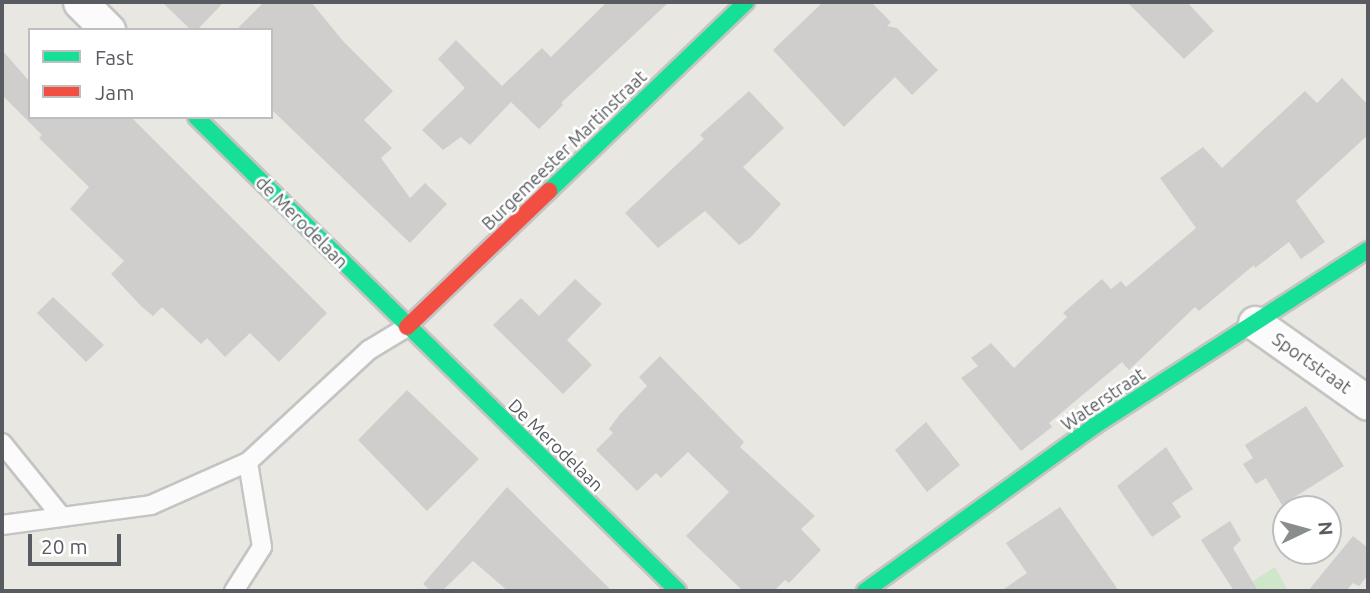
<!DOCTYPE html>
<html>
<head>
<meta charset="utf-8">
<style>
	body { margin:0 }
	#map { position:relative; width:1370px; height:593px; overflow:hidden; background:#e8e7e2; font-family:Ubuntu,sans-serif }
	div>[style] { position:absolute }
	.green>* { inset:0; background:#cfe6cb }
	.building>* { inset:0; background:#cfcecc }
	.roads { filter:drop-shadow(2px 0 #c4c4c3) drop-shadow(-2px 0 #c4c4c3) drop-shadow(0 2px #c4c4c3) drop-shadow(0 -2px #c4c4c3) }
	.lane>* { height:18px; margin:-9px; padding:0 9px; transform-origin:9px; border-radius:9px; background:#fcfbfb }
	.street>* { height:33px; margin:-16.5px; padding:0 16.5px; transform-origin:16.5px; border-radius:16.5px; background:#fcfbfb }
	.fast>* { height:16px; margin:-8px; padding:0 8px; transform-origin:8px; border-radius:8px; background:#16e098 }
	.jam>* { height:16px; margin:-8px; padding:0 8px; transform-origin:8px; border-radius:8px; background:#f24e42 }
	span { translate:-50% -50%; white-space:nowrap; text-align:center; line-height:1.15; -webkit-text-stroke:5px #fff; paint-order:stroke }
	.street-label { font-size:18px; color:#585c60 }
	.frame { position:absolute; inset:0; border:4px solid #585c60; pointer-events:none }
	.legend { position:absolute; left:28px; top:28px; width:245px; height:91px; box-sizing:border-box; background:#fff; border:2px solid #bcbebf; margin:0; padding:9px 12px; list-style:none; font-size:21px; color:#585c60 }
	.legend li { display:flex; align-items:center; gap:14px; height:35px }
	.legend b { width:35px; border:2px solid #bcbebf }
	.north { position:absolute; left:1272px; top:495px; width:70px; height:70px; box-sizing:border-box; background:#fff; border:2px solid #bcbebf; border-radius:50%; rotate:85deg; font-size:19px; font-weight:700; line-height:28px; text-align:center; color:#585c60 }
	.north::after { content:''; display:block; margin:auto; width:24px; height:32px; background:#8a8d8e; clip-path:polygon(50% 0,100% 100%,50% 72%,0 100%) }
	.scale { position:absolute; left:28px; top:534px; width:93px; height:32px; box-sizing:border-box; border:4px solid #585c60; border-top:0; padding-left:9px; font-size:21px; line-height:24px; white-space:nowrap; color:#585c60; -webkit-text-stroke:5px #fff; paint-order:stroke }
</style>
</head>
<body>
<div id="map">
	<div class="green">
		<div style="clip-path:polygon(1275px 567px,1288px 591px,1237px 591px)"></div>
	</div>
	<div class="building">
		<div style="clip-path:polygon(162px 2px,224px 2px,197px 30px,191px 30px)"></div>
		<div style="clip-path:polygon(264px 2px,311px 2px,343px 41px,393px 91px,364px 120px,392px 148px,381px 158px,410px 198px,425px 183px,447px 204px,410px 243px,271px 109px,271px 30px,236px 30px)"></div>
		<div style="clip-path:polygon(607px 2px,669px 2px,561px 103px,563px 105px,539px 129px,511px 102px,470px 145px,461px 137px,443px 150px,422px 130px,465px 88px,438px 59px,456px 40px,502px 86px,542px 48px,551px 57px)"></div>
		<div style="clip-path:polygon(823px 2px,871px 2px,891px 22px,887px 26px,897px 28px,938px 70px,912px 95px,895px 77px,844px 127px,773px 50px)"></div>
		<div style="clip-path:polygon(1127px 2px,1187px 2px,1214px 31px,1184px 59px)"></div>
		<div style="clip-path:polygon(2px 50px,30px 82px,30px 117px,131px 117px,327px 313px,279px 362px,250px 333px,225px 357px,207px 338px,201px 344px,162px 307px,153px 316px,142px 307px,111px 274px,124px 261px,70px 209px,89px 187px,39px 138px,42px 135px,2px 95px)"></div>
		<div style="clip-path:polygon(1342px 78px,1368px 105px,1368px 135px,1296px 201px,1325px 242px,1301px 259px,1289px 242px,1255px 268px,1254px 265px,1199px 311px,1195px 307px,1129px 370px,1122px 362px,1049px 423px,1052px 427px,1021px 451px,961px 378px,978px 366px,971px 358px,991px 343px,1014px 368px,1067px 317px,1063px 313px,1102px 279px,1111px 289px,1121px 281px,1126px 287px,1196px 228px,1160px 178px,1203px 147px,1222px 168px,1305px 91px,1317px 103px)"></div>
		<div style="clip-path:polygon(749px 91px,784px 128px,743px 167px,781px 204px,750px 238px,739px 245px,705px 211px,658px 248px,625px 213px,704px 139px,700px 135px)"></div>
		<div style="clip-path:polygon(575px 279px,602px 304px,567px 340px,592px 365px,563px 394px,493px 325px,521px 298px,539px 316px)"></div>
		<div style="clip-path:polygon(53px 297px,104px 345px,86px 362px,37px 313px)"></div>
		<div style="clip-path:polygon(660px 356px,744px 442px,740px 447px,815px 516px,801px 529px,821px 550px,789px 583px,785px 580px,774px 591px,743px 591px,686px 536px,729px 492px,688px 452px,661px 478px,656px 473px,637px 491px,596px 450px,613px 433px,609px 429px,620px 414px,647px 386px,639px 377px)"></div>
		<div style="clip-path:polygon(407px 390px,479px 459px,427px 511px,358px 440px)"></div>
		<div style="clip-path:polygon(1306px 406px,1344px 466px,1282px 505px,1266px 478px,1256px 484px,1243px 464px,1253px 458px,1245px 445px)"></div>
		<div style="clip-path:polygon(926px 422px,960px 465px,927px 492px,895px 450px)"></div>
		<div style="clip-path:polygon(1166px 447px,1193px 489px,1172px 503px,1181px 517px,1152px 537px,1117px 486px)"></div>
		<div style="clip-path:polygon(507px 487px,545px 525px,612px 591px,508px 591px,473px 561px,442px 591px,431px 591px,423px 584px)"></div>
		<div style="clip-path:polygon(1060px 507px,1119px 591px,1001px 591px,1027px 573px,1006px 543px)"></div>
		<div style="clip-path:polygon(1230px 521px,1241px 540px,1233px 548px,1258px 591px,1234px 591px,1201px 540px)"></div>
		<div style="clip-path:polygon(1353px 536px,1368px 548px,1368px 575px,1359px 586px,1353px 583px,1346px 591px,1308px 591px)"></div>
	</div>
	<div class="roads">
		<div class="lane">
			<div style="left:2px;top:443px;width:95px;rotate:51deg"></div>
			<div style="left:2px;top:525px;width:150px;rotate:-7.6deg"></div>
			<div style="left:151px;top:505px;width:106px;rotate:-23.9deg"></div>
			<div style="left:248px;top:462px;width:165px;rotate:-42.8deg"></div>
			<div style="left:369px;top:350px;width:44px;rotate:-31.2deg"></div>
			<div style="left:234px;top:591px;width:52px;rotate:-57.5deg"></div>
			<div style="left:262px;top:547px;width:86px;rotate:-99.4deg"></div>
		</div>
		<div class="street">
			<div style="left:80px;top:2px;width:40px;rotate:45deg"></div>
			<div style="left:1255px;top:323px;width:138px;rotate:35.3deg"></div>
		</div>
		<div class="fast">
			<div style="left:196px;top:117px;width:676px;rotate:44.52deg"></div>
			<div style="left:549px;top:191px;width:273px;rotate:-43.8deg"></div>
			<div style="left:865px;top:591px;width:284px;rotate:-35.7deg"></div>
			<div style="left:1096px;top:425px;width:323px;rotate:-32.8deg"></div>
		</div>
		<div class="jam">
			<div style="left:407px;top:327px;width:197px;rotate:-43.8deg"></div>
		</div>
	</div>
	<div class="street-label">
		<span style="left:564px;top:150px;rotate:-44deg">Burgemeester Martinstraat</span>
		<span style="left:302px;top:222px;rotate:45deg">de Merodelaan</span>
		<span style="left:1312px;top:363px;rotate:35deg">Sportstraat</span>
		<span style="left:1103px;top:399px;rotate:-34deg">Waterstraat</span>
		<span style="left:556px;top:445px;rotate:44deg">De Merodelaan</span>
	</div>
	<div class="frame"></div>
	<ul class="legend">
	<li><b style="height:9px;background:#16e098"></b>Fast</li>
	<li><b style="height:9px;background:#f24e42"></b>Jam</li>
	</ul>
	<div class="north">N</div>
	<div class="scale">20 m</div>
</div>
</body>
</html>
